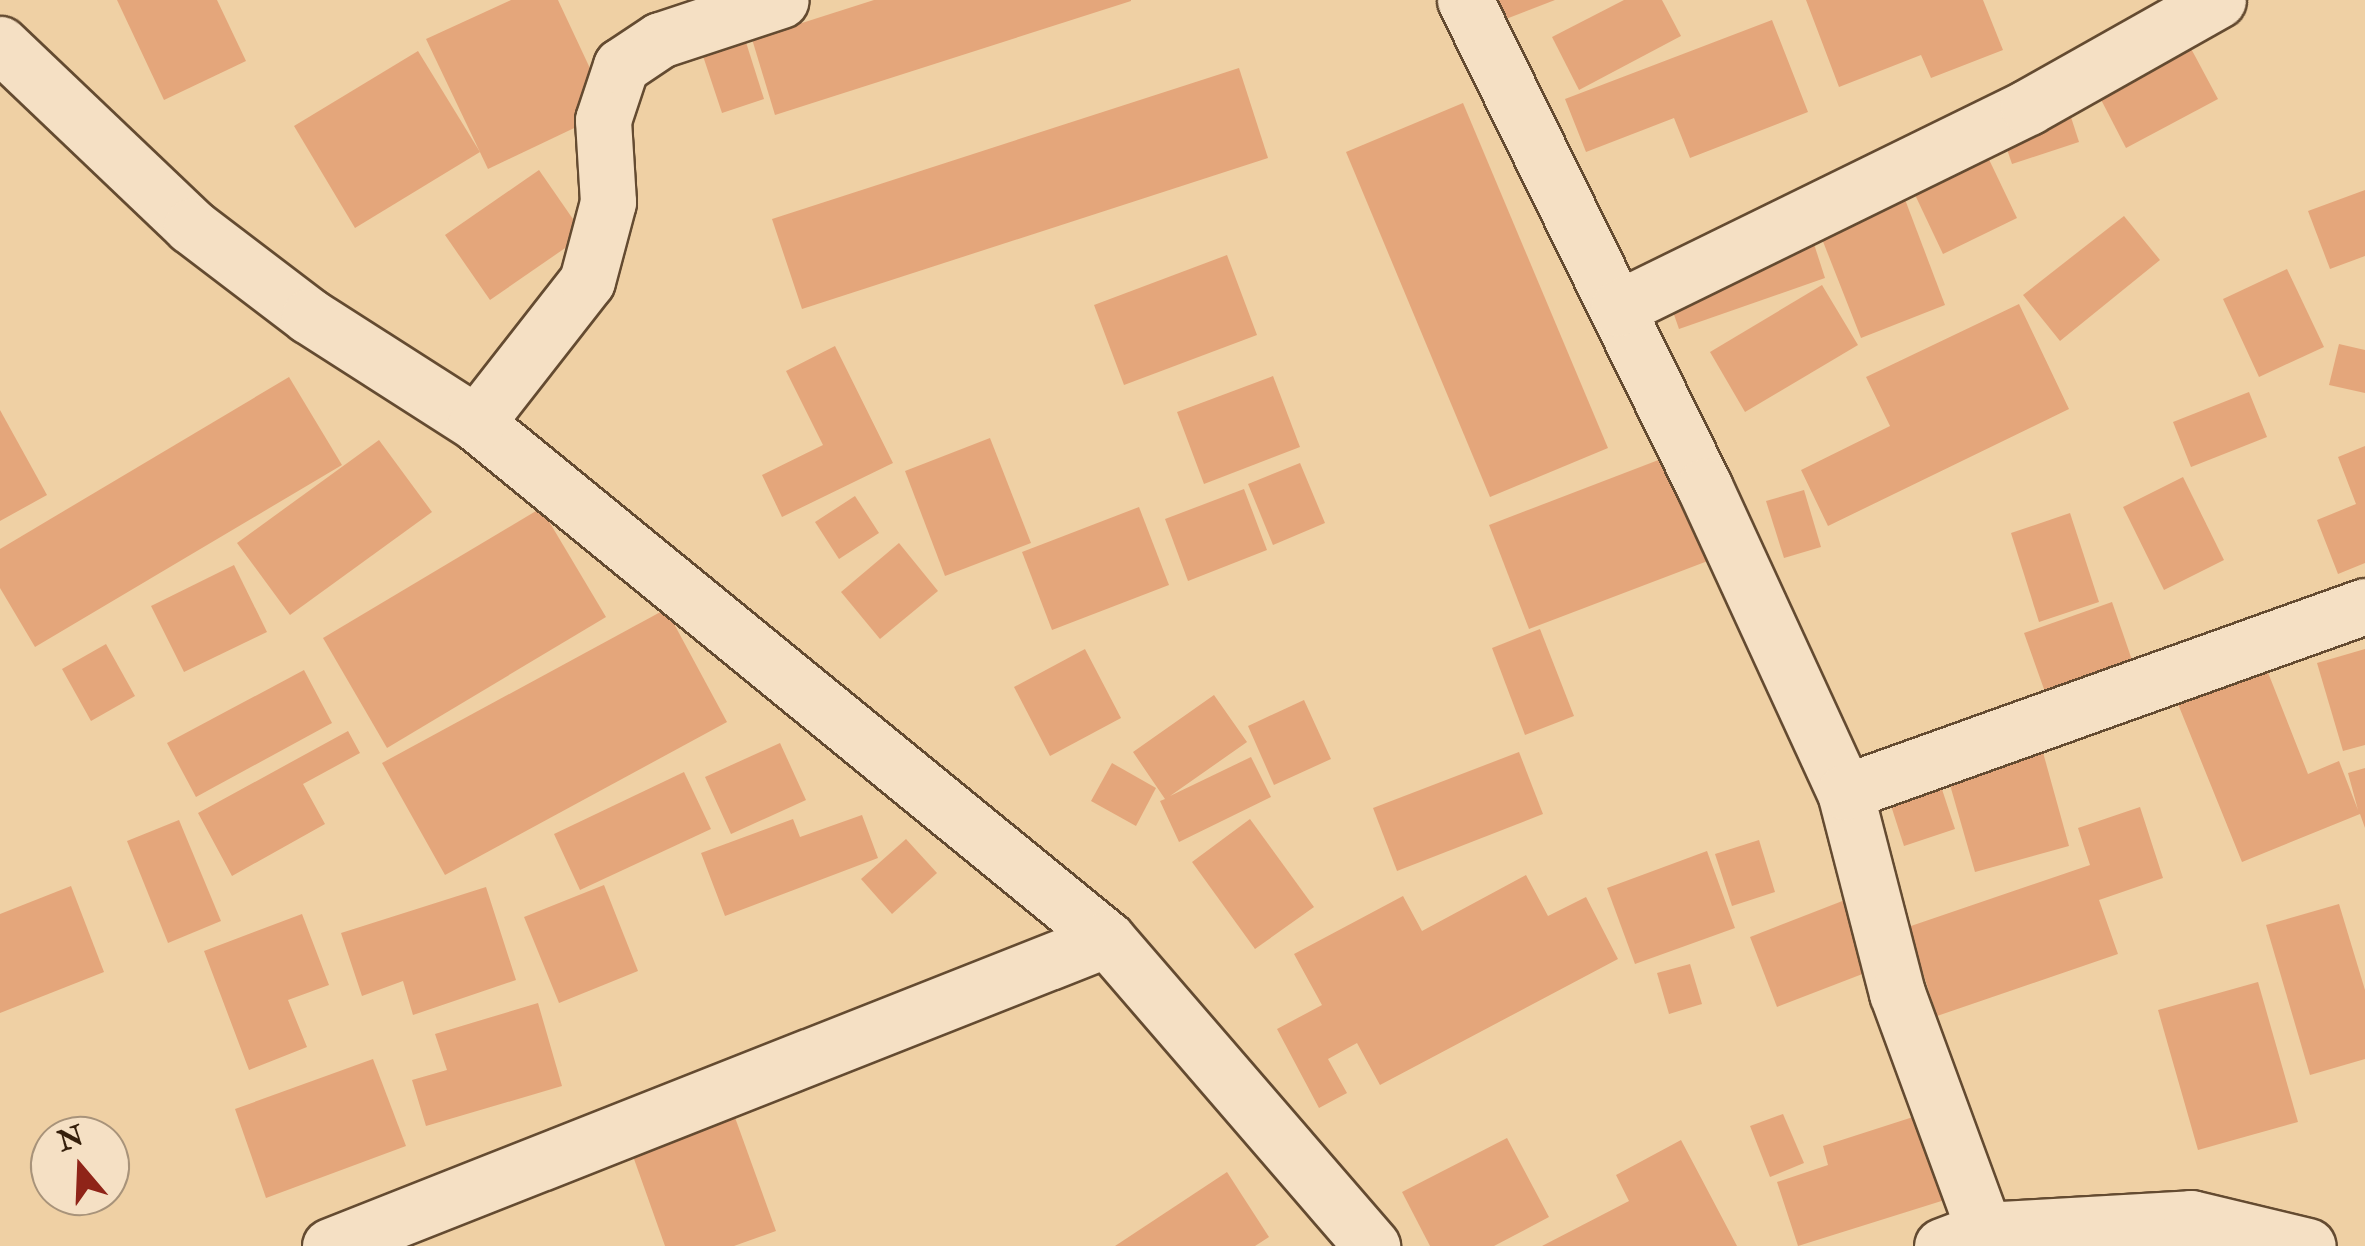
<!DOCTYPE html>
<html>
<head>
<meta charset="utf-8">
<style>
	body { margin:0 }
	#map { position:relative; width:2365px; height:1246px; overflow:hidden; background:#efd0a4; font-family:"IM FELL Double Pica",serif }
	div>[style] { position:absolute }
	.building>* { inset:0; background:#e4a67b }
	.roads { filter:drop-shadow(2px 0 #644b31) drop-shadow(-2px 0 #644b31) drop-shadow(0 2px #644b31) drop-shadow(0 -2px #644b31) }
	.minor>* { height:55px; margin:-27.5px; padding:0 27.5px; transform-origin:27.5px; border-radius:27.5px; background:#f5e0c4 }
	span { translate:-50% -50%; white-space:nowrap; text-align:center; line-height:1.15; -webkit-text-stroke:8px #f5e0c4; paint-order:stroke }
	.north { position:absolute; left:30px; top:1116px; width:100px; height:100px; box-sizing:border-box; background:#f5e0c4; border:2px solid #a8937a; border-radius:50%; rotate:341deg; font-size:28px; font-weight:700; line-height:40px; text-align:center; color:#351f0b }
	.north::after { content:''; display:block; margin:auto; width:35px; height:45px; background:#8f2418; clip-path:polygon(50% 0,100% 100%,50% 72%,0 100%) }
</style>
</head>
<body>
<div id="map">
	<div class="building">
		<div style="clip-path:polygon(117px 0,217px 0,246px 61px,164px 100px)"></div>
		<div style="clip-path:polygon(511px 0,558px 0,610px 111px,488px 169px,426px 39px)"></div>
		<div style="clip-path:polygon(874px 0,1131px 0,1131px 1px,775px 115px,752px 39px)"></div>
		<div style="clip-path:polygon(1470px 0,1555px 0,1480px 29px)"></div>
		<div style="clip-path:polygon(1624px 0,1662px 0,1681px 36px,1579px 90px,1552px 37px)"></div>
		<div style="clip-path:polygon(1806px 0,1983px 0,2003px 50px,1931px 78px,1921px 55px,1839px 87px)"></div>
		<div style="clip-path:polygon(2172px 13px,2218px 99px,2126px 148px,2081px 61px)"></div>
		<div style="clip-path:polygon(1772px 20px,1808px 112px,1690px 158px,1674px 118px,1586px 152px,1565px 99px)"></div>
		<div style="clip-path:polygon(744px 36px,764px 99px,722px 113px,701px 50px)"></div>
		<div style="clip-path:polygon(418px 51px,480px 152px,355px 228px,294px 126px)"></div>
		<div style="clip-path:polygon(1239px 68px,1268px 158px,802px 309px,772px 219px)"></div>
		<div style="clip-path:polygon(2060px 83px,2079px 142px,2012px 164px,1992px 105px)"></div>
		<div style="clip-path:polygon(1463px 103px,1608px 448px,1490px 497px,1346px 152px)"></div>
		<div style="clip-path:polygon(1973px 126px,2017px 218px,1943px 254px,1899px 161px)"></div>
		<div style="clip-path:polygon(539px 170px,584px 235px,490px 300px,445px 235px)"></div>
		<div style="clip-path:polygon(1895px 173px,1945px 305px,1861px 338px,1809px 206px)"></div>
		<div style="clip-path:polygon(2365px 190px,2365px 256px,2330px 269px,2308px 211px)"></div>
		<div style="clip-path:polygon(1803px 210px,1825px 278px,1679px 329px,1655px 260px)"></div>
		<div style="clip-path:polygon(2124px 216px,2160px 260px,2060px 341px,2023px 295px)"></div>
		<div style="clip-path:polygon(1227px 255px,1257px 335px,1124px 385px,1094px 305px)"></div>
		<div style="clip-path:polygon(2287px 269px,2324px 347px,2259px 377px,2223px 299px)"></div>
		<div style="clip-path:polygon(1822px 285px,1858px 345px,1745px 412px,1710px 352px)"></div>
		<div style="clip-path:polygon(2019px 304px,2069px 409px,1828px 526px,1801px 470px,1890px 426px,1866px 377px)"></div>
		<div style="clip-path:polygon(2339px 344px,2365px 350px,2365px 393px,2329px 385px)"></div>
		<div style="clip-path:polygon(835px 346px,893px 463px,782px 517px,762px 475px,823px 445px,786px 371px)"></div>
		<div style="clip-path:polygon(1273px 376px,1300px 447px,1204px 484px,1177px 412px)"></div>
		<div style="clip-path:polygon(289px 377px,342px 465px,35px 647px,0 588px,0 549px)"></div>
		<div style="clip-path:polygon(2249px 392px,2267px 437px,2191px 467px,2173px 422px)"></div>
		<div style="clip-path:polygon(0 410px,47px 495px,0 521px)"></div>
		<div style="clip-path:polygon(990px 438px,1031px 543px,945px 576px,905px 471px)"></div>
		<div style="clip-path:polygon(379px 440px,432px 512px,290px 615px,237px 543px)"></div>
		<div style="clip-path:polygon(1695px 446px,1734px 551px,1529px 629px,1489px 525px)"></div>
		<div style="clip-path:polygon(2365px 446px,2365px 563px,2338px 574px,2317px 520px,2356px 504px,2338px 457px)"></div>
		<div style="clip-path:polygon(1300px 463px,1325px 523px,1273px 545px,1248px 484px)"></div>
		<div style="clip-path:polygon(2183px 477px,2224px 560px,2164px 590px,2123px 507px)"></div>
		<div style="clip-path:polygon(1244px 489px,1267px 550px,1188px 581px,1165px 519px)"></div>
		<div style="clip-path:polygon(1804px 490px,1821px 547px,1784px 558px,1766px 501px)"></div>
		<div style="clip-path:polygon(855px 496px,879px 533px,839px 559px,815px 522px)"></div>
		<div style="clip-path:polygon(1139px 507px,1169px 585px,1052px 630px,1022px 552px)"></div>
		<div style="clip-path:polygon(541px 508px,606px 617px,387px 748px,323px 638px)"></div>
		<div style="clip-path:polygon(2070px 513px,2099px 602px,2039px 622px,2011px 533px)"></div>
		<div style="clip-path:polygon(899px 543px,938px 591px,880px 639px,841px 592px)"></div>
		<div style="clip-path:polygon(234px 565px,267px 632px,184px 672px,151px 606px)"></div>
		<div style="clip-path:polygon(2112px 602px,2132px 660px,2045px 692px,2024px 633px)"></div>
		<div style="clip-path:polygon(666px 609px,727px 722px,445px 875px,382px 763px)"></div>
		<div style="clip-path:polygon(1540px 629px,1574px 716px,1525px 735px,1492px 648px)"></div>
		<div style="clip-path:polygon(2254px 637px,2308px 774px,2339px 761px,2358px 810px,2348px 773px,2365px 768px,2365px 828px,2360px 814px,2242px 862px,2165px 672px)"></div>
		<div style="clip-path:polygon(106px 644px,135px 696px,91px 721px,62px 669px)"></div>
		<div style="clip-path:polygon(1085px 649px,1121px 718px,1050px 756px,1014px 687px)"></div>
		<div style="clip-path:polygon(2365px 649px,2365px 745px,2343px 751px,2317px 663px)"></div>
		<div style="clip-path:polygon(304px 670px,332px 723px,196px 797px,167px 743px)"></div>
		<div style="clip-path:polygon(1214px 695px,1247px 742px,1170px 796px,1251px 757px,1271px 797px,1179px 842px,1160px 801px,1165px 799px,1133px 752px)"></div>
		<div style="clip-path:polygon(1304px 700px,1331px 759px,1274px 785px,1248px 726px)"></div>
		<div style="clip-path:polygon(348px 731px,360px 753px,303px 784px,325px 824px,232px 876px,198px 813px)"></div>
		<div style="clip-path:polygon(2039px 738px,2069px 846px,1975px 872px,1944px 764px)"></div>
		<div style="clip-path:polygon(780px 743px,806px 800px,731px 834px,705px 777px)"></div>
		<div style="clip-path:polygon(1519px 752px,1543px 814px,1397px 871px,1373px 808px)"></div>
		<div style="clip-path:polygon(1112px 763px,1156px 788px,1136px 826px,1091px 801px)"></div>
		<div style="clip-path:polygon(1936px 771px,1955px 829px,1904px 846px,1885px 787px)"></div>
		<div style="clip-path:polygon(684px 772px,711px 829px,580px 890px,554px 834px)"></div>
		<div style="clip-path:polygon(2140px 807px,2163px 878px,2099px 900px,2118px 954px,1937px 1016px,1908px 927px,2090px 865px,2078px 828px)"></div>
		<div style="clip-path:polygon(862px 815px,878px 858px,725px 916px,701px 853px,793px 819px,800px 837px)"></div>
		<div style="clip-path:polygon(1250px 819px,1314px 907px,1255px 949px,1192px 862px)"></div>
		<div style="clip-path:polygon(179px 820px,221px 921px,168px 943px,127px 841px)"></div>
		<div style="clip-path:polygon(906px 839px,937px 873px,892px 914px,861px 879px)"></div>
		<div style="clip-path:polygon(1759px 840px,1775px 892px,1732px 906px,1715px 854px)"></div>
		<div style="clip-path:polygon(1707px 851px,1735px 928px,1635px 964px,1607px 888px)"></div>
		<div style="clip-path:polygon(1526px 875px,1548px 916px,1586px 897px,1618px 959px,1380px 1085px,1357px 1043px,1328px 1059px,1347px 1093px,1319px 1108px,1277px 1029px,1322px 1005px,1294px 954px,1403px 896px,1422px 931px)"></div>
		<div style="clip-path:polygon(604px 885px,638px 971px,559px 1003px,524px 917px)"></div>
		<div style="clip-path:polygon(71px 886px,104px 972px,0 1013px,0 914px)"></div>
		<div style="clip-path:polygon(486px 887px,516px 980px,413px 1015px,403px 981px,362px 996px,341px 933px)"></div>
		<div style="clip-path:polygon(1863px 893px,1891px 963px,1777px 1007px,1750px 937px)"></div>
		<div style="clip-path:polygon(2339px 904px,2365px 990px,2365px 1059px,2310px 1075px,2266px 925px)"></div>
		<div style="clip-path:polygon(302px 914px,329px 985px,288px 1000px,307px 1047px,249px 1070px,204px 951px)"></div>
		<div style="clip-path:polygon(1690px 964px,1702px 1004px,1669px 1014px,1657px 973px)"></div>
		<div style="clip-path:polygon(2258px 982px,2298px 1122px,2198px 1150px,2158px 1010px)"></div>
		<div style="clip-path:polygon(538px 1003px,562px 1086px,426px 1126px,412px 1080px,447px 1070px,435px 1034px)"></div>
		<div style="clip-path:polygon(373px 1059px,406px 1146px,266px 1198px,235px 1109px)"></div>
		<div style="clip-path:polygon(720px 1076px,776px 1231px,734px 1246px,665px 1246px,618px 1114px)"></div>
		<div style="clip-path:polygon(1941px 1108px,1967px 1193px,1798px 1246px,1777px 1182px,1828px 1165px,1823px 1146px)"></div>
		<div style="clip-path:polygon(1783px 1114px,1804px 1163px,1770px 1177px,1750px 1126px)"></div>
		<div style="clip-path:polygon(1507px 1138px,1549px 1217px,1494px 1246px,1430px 1246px,1402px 1192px)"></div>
		<div style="clip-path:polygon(1681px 1140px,1737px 1246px,1542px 1246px,1629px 1201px,1616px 1175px)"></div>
		<div style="clip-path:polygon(1227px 1172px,1269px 1237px,1255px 1246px,1115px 1246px)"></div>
	</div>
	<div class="roads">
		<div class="minor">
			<div style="left:1465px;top:0;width:542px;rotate:63.81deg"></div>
			<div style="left:1704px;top:486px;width:337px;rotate:65.3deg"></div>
			<div style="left:1845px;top:792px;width:208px;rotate:75.5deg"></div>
			<div style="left:1897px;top:993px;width:252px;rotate:69.8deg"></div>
			<div style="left:0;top:44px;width:264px;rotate:43.6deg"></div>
			<div style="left:191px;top:226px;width:148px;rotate:37.3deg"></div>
			<div style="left:309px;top:316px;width:198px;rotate:32.6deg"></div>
			<div style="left:476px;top:423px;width:815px;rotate:39.27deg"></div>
			<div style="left:1107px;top:939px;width:406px;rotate:49.2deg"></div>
			<div style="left:1618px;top:308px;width:457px;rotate:-26.1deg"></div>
			<div style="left:2028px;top:107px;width:218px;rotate:-29.4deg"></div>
			<div style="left:476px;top:423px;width:180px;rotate:-52deg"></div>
			<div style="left:587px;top:281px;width:82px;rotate:-75.1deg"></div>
			<div style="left:608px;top:202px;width:82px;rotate:-93.5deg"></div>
			<div style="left:603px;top:120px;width:57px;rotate:-71.6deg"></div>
			<div style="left:621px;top:66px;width:47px;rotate:-33.7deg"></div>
			<div style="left:660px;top:40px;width:127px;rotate:-18.3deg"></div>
			<div style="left:1845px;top:792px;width:552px;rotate:-19.68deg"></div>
			<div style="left:330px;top:1246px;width:835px;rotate:-21.56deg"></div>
			<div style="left:1942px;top:1246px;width:45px;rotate:-20.9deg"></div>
			<div style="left:1984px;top:1230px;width:207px;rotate:-3.3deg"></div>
			<div style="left:2191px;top:1218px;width:120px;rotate:13.5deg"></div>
		</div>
	</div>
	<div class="north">N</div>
</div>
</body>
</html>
